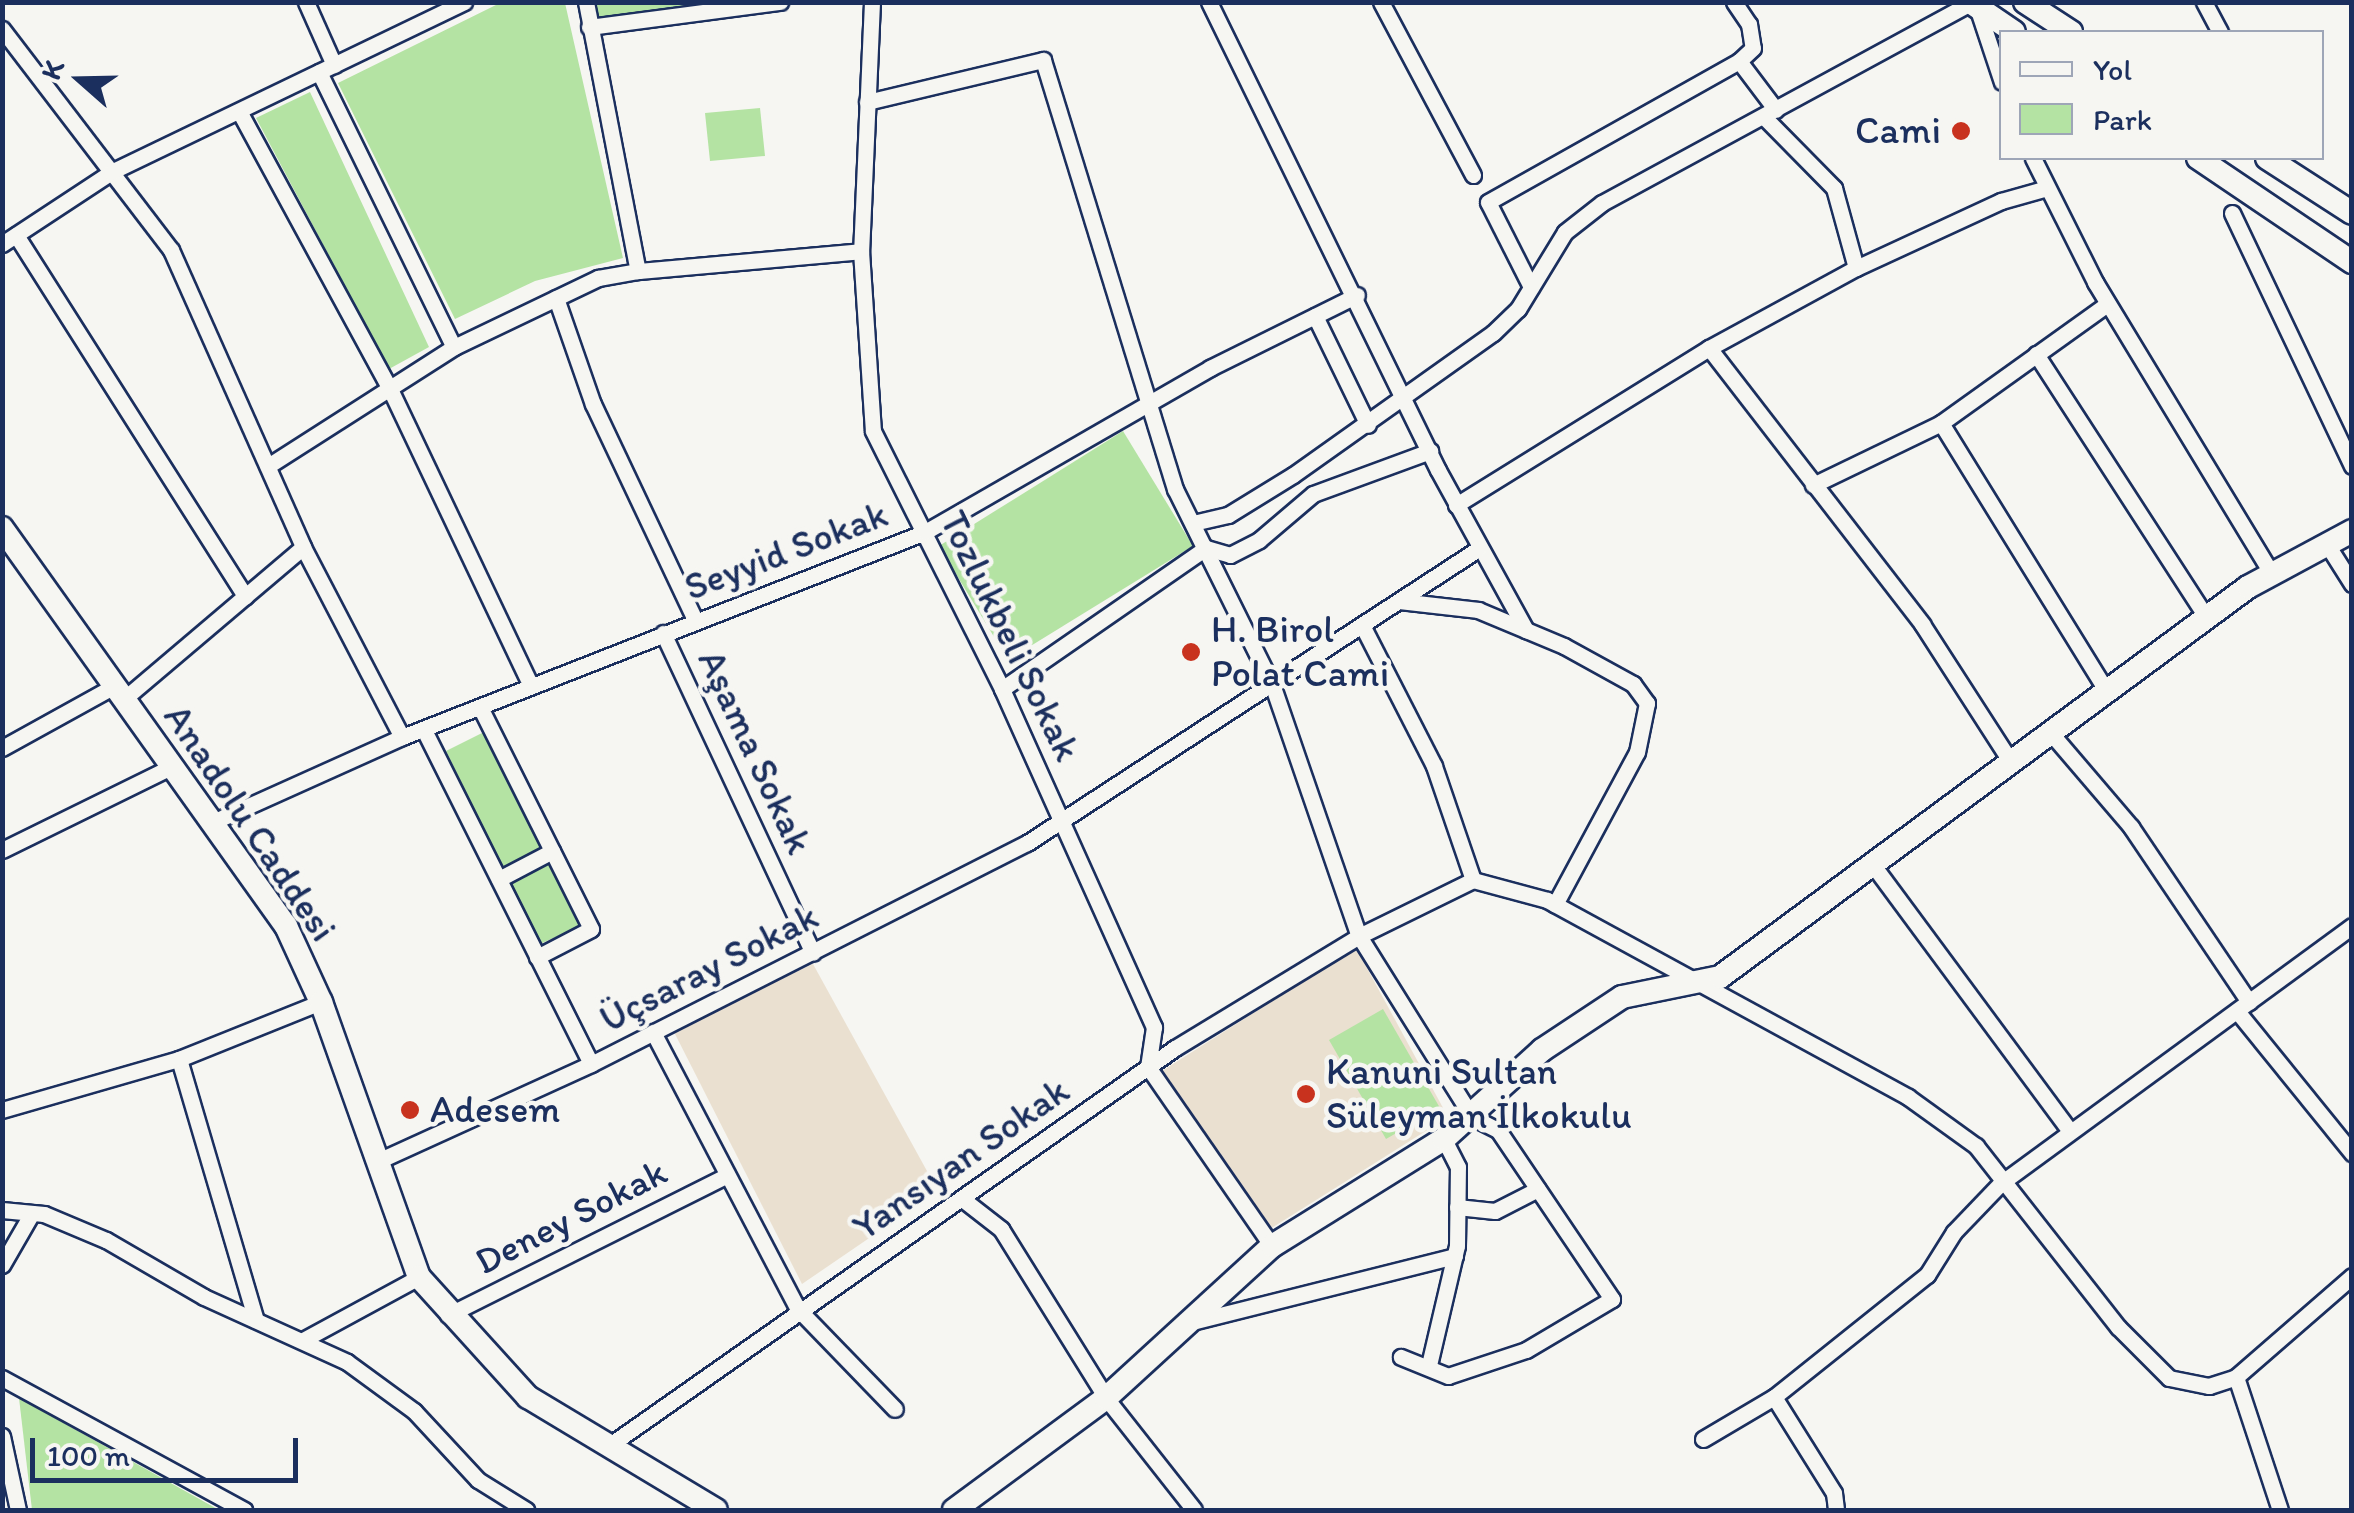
<!DOCTYPE html>
<html>
<head>
<meta charset="utf-8">
<style>
	body { margin:0 }
	#map { position:relative; width:2354px; height:1513px; overflow:hidden; background:#f6f6f2; font-family:Itim,sans-serif }
	div>[style] { position:absolute }
	.built>* { inset:0; background:#eae0d0 }
	.green>* { inset:0; background:#b4e3a3 }
	.roads { filter:drop-shadow(2px 0 #1b2f5e) drop-shadow(-2px 0 #1b2f5e) drop-shadow(0 2px #1b2f5e) drop-shadow(0 -2px #1b2f5e) }
	.street>* { height:15px; margin:-7.5px; padding:0 7.5px; transform-origin:7.5px; border-radius:7.5px; background:#f6f6f2 }
	.secondary>* { height:22px; margin:-11px; padding:0 11px; transform-origin:11px; border-radius:11px; background:#f6f6f2 }
	.dots>* { width:28px; height:28px; translate:-50% -50%; box-sizing:border-box; border:5px solid #f6f6f2; border-radius:50% }
	span { translate:-50% -50%; white-space:nowrap; text-align:center; line-height:1.15; -webkit-text-stroke:9px #f6f6f2; paint-order:stroke }
	.poi-label { font-size:38px; color:#1b2f5e }
	.right { translate:-100% -50%; text-align:right }
	.left { translate:0 -50%; text-align:left }
	.street-label { font-size:38px; color:#1b2f5e }
	.frame { position:absolute; inset:0; border:5px solid #1b2f5e; pointer-events:none }
	.legend { position:absolute; left:1999px; top:30px; width:325px; height:130px; box-sizing:border-box; background:#f6f6f2; border:2px solid #9ea6b7; margin:0; padding:12px 18px; list-style:none; font-size:30px; color:#1b2f5e }
	.legend li { display:flex; align-items:center; gap:20px; height:50px }
	.legend b { width:50px; border:2px solid #9ea6b7 }
	.north { position:absolute; left:30px; top:30px; width:100px; height:100px; -webkit-text-stroke:8px #f6f6f2; paint-order:stroke; rotate:290deg; font-size:28px; font-weight:700; line-height:40px; text-align:center; color:#1b2f5e }
	.north::after { content:''; display:block; margin:auto; width:35px; height:45px; background:#1b2f5e; clip-path:polygon(50% 0,100% 100%,50% 72%,0 100%) }
	.scale { position:absolute; left:30px; top:1438px; width:268px; height:45px; box-sizing:border-box; border:5px solid #1b2f5e; border-top:0; padding-left:12px; font-size:30px; line-height:35px; white-space:nowrap; color:#1b2f5e; -webkit-text-stroke:8px #f6f6f2; paint-order:stroke }
</style>
</head>
<body>
<div id="map">
	<div class="built">
		<div style="clip-path:polygon(1356px 948px,1448px 1117px,1270px 1229px,1162px 1071px)"></div>
		<div style="clip-path:polygon(813px 964px,938px 1191px,802px 1284px,673px 1030px)"></div>
	</div>
	<div class="green">
		<div style="clip-path:polygon(592px 2px,731px 3px,594px 19px)"></div>
		<div style="clip-path:polygon(500px 3px,565px 3px,623px 258px,535px 281px,455px 319px,338px 83px)"></div>
		<div style="clip-path:polygon(310px 92px,429px 347px,389px 369px,256px 118px)"></div>
		<div style="clip-path:polygon(760px 108px,765px 156px,710px 161px,705px 113px)"></div>
		<div style="clip-path:polygon(1123px 431px,1193px 546px,1008px 660px,939px 546px)"></div>
		<div style="clip-path:polygon(484px 732px,582px 925px,540px 944px,446px 751px)"></div>
		<div style="clip-path:polygon(1383px 1009px,1440px 1108px,1386px 1139px,1329px 1040px)"></div>
		<div style="clip-path:polygon(19px 1398px,219px 1510px,32px 1510px)"></div>
	</div>
	<div class="roads">
		<div class="street">
			<div style="left:306px;top:2px;width:69px;rotate:66deg"></div>
			<div style="left:586px;top:2px;width:274px;rotate:79.1deg"></div>
			<div style="left:638px;top:271px;width:224px;rotate:-5.1deg"></div>
			<div style="left:872px;top:2px;width:249px;rotate:92.5deg"></div>
			<div style="left:861px;top:251px;width:180px;rotate:86.2deg"></div>
			<div style="left:873px;top:431px;width:288px;rotate:63.4deg"></div>
			<div style="left:1002px;top:689px;width:371px;rotate:65.8deg"></div>
			<div style="left:1154px;top:1027px;width:40px;rotate:98.5deg"></div>
			<div style="left:1148px;top:1067px;width:218px;rotate:55.3deg"></div>
			<div style="left:1209px;top:2px;width:521px;rotate:63.93deg"></div>
			<div style="left:1438px;top:470px;width:183px;rotate:61.2deg"></div>
			<div style="left:1381px;top:2px;width:196px;rotate:62deg"></div>
			<div style="left:1734px;top:2px;width:27px;rotate:56deg"></div>
			<div style="left:1749px;top:24px;width:24px;rotate:81deg"></div>
			<div style="left:1753px;top:48px;width:19px;rotate:137deg"></div>
			<div style="left:2204px;top:2px;width:34px;rotate:62deg"></div>
			<div style="left:1977px;top:7px;width:79px;rotate:71.6deg"></div>
			<div style="left:589px;top:27px;width:193px;rotate:-7.5deg"></div>
			<div style="left:2px;top:29px;width:278px;rotate:52.6deg"></div>
			<div style="left:171px;top:250px;width:325px;rotate:66deg"></div>
			<div style="left:303px;top:547px;width:214px;rotate:62.5deg"></div>
			<div style="left:319px;top:72px;width:306px;rotate:63.9deg"></div>
			<div style="left:867px;top:102px;width:181px;rotate:-13.4deg"></div>
			<div style="left:1043px;top:60px;width:449px;rotate:72.9deg"></div>
			<div style="left:1175px;top:489px;width:218px;rotate:63.6deg"></div>
			<div style="left:1272px;top:684px;width:267px;rotate:71deg"></div>
			<div style="left:1359px;top:936px;width:213px;rotate:58deg"></div>
			<div style="left:1472px;top:1117px;width:29px;rotate:27deg"></div>
			<div style="left:1498px;top:1130px;width:204px;rotate:56deg"></div>
			<div style="left:1612px;top:1299px;width:100px;rotate:149.3deg"></div>
			<div style="left:1526px;top:1350px;width:82px;rotate:161.6deg"></div>
			<div style="left:1448px;top:1376px;width:51px;rotate:-158deg"></div>
			<div style="left:239px;top:111px;width:316px;rotate:61.5deg"></div>
			<div style="left:390px;top:389px;width:329px;rotate:64.6deg"></div>
			<div style="left:1764px;top:117px;width:100px;rotate:45.4deg"></div>
			<div style="left:1834px;top:188px;width:83px;rotate:74.6deg"></div>
			<div style="left:2033px;top:158px;width:139px;rotate:63.4deg"></div>
			<div style="left:2095px;top:282px;width:341px;rotate:58.8deg"></div>
			<div style="left:2232px;top:213px;width:280px;rotate:64.6deg"></div>
			<div style="left:16px;top:235px;width:428px;rotate:57.6deg"></div>
			<div style="left:2px;top:244px;width:131px;rotate:-33.4deg"></div>
			<div style="left:111px;top:172px;width:392px;rotate:-25.7deg"></div>
			<div style="left:1531px;top:287px;width:95px;rotate:-116.8deg"></div>
			<div style="left:1488px;top:202px;width:288px;rotate:-29.3deg"></div>
			<div style="left:1739px;top:61px;width:61px;rotate:52.9deg"></div>
			<div style="left:556px;top:298px;width:112px;rotate:70.8deg"></div>
			<div style="left:593px;top:404px;width:239px;rotate:64.7deg"></div>
			<div style="left:1315px;top:316px;width:121px;rotate:64.1deg"></div>
			<div style="left:1709px;top:348px;width:349px;rotate:52.3deg"></div>
			<div style="left:1922px;top:624px;width:164px;rotate:57.2deg"></div>
			<div style="left:2036px;top:354px;width:313px;rotate:57.1deg"></div>
			<div style="left:1941px;top:423px;width:314px;rotate:58.3deg"></div>
			<div style="left:268px;top:466px;width:221px;rotate:-32.6deg"></div>
			<div style="left:454px;top:347px;width:160px;rotate:-25.6deg"></div>
			<div style="left:598px;top:278px;width:41px;rotate:-9.9deg"></div>
			<div style="left:1813px;top:485px;width:142px;rotate:-25.8deg"></div>
			<div style="left:1941px;top:423px;width:204px;rotate:-35.6deg"></div>
			<div style="left:1456px;top:505px;width:298px;rotate:-31.8deg"></div>
			<div style="left:1709px;top:348px;width:167px;rotate:-28.6deg"></div>
			<div style="left:1856px;top:268px;width:160px;rotate:-24.8deg"></div>
			<div style="left:2001px;top:201px;width:48px;rotate:-15.8deg"></div>
			<div style="left:1193px;top:523px;width:36px;rotate:-13deg"></div>
			<div style="left:1228px;top:515px;width:76px;rotate:-31.6deg"></div>
			<div style="left:1293px;top:475px;width:245px;rotate:-35.4deg"></div>
			<div style="left:1493px;top:333px;width:35px;rotate:-44deg"></div>
			<div style="left:1518px;top:309px;width:90px;rotate:-58.6deg"></div>
			<div style="left:1565px;top:232px;width:47px;rotate:-38.1deg"></div>
			<div style="left:1602px;top:203px;width:420px;rotate:-28.5deg"></div>
			<div style="left:2328px;top:546px;width:45px;rotate:57.7deg"></div>
			<div style="left:1399px;top:601px;width:80px;rotate:6.5deg"></div>
			<div style="left:1478px;top:610px;width:93px;rotate:22.7deg"></div>
			<div style="left:1564px;top:646px;width:79px;rotate:28.8deg"></div>
			<div style="left:1633px;top:684px;width:24px;rotate:54deg"></div>
			<div style="left:1647px;top:703px;width:50px;rotate:101.5deg"></div>
			<div style="left:1637px;top:752px;width:173px;rotate:118.3deg"></div>
			<div style="left:1362px;top:625px;width:158px;rotate:62.9deg"></div>
			<div style="left:1434px;top:766px;width:120px;rotate:71.1deg"></div>
			<div style="left:663px;top:633px;width:353px;rotate:64.9deg"></div>
			<div style="left:1002px;top:689px;width:248px;rotate:-34.7deg"></div>
			<div style="left:1206px;top:548px;width:25px;rotate:16deg"></div>
			<div style="left:1230px;top:555px;width:33px;rotate:-27deg"></div>
			<div style="left:1259px;top:540px;width:71px;rotate:-40.4deg"></div>
			<div style="left:1313px;top:494px;width:125px;rotate:-20.2deg"></div>
			<div style="left:125px;top:698px;width:233px;rotate:-40.3deg"></div>
			<div style="left:480px;top:707px;width:248px;rotate:63.4deg"></div>
			<div style="left:591px;top:929px;width:61px;rotate:152.6deg"></div>
			<div style="left:424px;top:730px;width:373px;rotate:63.4deg"></div>
			<div style="left:2050px;top:732px;width:125px;rotate:49.5deg"></div>
			<div style="left:2131px;top:827px;width:211px;rotate:56deg"></div>
			<div style="left:2px;top:748px;width:130px;rotate:-28.9deg"></div>
			<div style="left:215px;top:821px;width:205px;rotate:-24.2deg"></div>
			<div style="left:402px;top:737px;width:562px;rotate:-21.4deg"></div>
			<div style="left:925px;top:532px;width:329px;rotate:-29.9deg"></div>
			<div style="left:1210px;top:368px;width:164px;rotate:-26.4deg"></div>
			<div style="left:2px;top:850px;width:191px;rotate:-26.2deg"></div>
			<div style="left:1873px;top:865px;width:330px;rotate:53.5deg"></div>
			<div style="left:499px;top:879px;width:60px;rotate:-27.8deg"></div>
			<div style="left:2237px;top:1011px;width:183px;rotate:51deg"></div>
			<div style="left:653px;top:1032px;width:313px;rotate:62.4deg"></div>
			<div style="left:798px;top:1309px;width:139px;rotate:45.9deg"></div>
			<div style="left:179px;top:1059px;width:272px;rotate:73.6deg"></div>
			<div style="left:2px;top:1110px;width:184px;rotate:-16.1deg"></div>
			<div style="left:179px;top:1059px;width:153px;rotate:-21.9deg"></div>
			<div style="left:378px;top:1161px;width:234px;rotate:-24.5deg"></div>
			<div style="left:591px;top:1064px;width:489px;rotate:-26.9deg"></div>
			<div style="left:1027px;top:843px;width:538px;rotate:-33.1deg"></div>
			<div style="left:965px;top:1201px;width:46px;rotate:37.9deg"></div>
			<div style="left:1001px;top:1229px;width:199px;rotate:58.1deg"></div>
			<div style="left:1106px;top:1398px;width:142px;rotate:51.8deg"></div>
			<div style="left:1457px;top:1207px;width:38px;rotate:6deg"></div>
			<div style="left:1495px;top:1211px;width:48px;rotate:-27.1deg"></div>
			<div style="left:2px;top:1210px;width:42px;rotate:5.4deg"></div>
			<div style="left:44px;top:1214px;width:67px;rotate:22.8deg"></div>
			<div style="left:106px;top:1240px;width:113px;rotate:30.2deg"></div>
			<div style="left:204px;top:1297px;width:157px;rotate:24.4deg"></div>
			<div style="left:347px;top:1362px;width:83px;rotate:36.2deg"></div>
			<div style="left:414px;top:1411px;width:94px;rotate:47.2deg"></div>
			<div style="left:478px;top:1480px;width:57px;rotate:32deg"></div>
			<div style="left:2px;top:1265px;width:60px;rotate:-60deg"></div>
			<div style="left:448px;top:1315px;width:310px;rotate:-26.6deg"></div>
			<div style="left:1196px;top:1321px;width:267px;rotate:-14.1deg"></div>
			<div style="left:303px;top:1340px;width:132px;rotate:-28.5deg"></div>
			<div style="left:1429px;top:1365px;width:122px;rotate:-76.8deg"></div>
			<div style="left:1457px;top:1246px;width:79px;rotate:-89.3deg"></div>
			<div style="left:1458px;top:1167px;width:31px;rotate:-117deg"></div>
			<div style="left:2236px;top:1377px;width:140px;rotate:71.7deg"></div>
			<div style="left:2px;top:1378px;width:276px;rotate:28.6deg"></div>
			<div style="left:1774px;top:1397px;width:196px;rotate:-38.6deg"></div>
			<div style="left:1927px;top:1275px;width:51px;rotate:-57.9deg"></div>
			<div style="left:1954px;top:1232px;width:68px;rotate:-46.2deg"></div>
			<div style="left:2001px;top:1183px;width:435px;rotate:-36.2deg"></div>
			<div style="left:2px;top:1436px;width:76px;rotate:77.8deg"></div>
			<div style="left:1703px;top:1439px;width:82px;rotate:-30.6deg"></div>
			<div style="left:1774px;top:1397px;width:113px;rotate:58deg"></div>
			<div style="left:1834px;top:1493px;width:17px;rotate:83deg"></div>
			<div style="left:607px;top:1447px;width:694px;rotate:-35.09deg"></div>
			<div style="left:1175px;top:1048px;width:215px;rotate:-31.3deg"></div>
			<div style="left:1359px;top:936px;width:127px;rotate:-26.2deg"></div>
			<div style="left:1473px;top:880px;width:77px;rotate:15.1deg"></div>
			<div style="left:1547px;top:900px;width:411px;rotate:28.6deg"></div>
			<div style="left:1908px;top:1097px;width:84px;rotate:35.8deg"></div>
			<div style="left:1976px;top:1146px;width:230px;rotate:51.9deg"></div>
			<div style="left:2118px;top:1327px;width:72px;rotate:45deg"></div>
			<div style="left:2169px;top:1378px;width:41px;rotate:11.3deg"></div>
			<div style="left:2209px;top:1386px;width:28px;rotate:-18deg"></div>
			<div style="left:2236px;top:1377px;width:154px;rotate:-41deg"></div>
		</div>
		<div class="secondary">
			<div style="left:1970px;top:2px;width:53px;rotate:34.3deg"></div>
			<div style="left:2025px;top:2px;width:55px;rotate:33.1deg"></div>
			<div style="left:2198px;top:158px;width:186px;rotate:34deg"></div>
			<div style="left:2267px;top:158px;width:101px;rotate:32.9deg"></div>
			<div style="left:2px;top:528px;width:489px;rotate:54.5deg"></div>
			<div style="left:286px;top:926px;width:84px;rotate:65.3deg"></div>
			<div style="left:321px;top:1002px;width:292px;rotate:70.4deg"></div>
			<div style="left:419px;top:1277px;width:162px;rotate:47.8deg"></div>
			<div style="left:528px;top:1397px;width:219px;rotate:31deg"></div>
			<div style="left:954px;top:1510px;width:189px;rotate:-36.4deg"></div>
			<div style="left:1106px;top:1398px;width:225px;rotate:-42.5deg"></div>
			<div style="left:1272px;top:1246px;width:203px;rotate:-31.9deg"></div>
			<div style="left:1444px;top:1139px;width:132px;rotate:-42.2deg"></div>
			<div style="left:1542px;top:1050px;width:96px;rotate:-33.5deg"></div>
			<div style="left:1622px;top:997px;width:100px;rotate:-11.5deg"></div>
			<div style="left:1720px;top:977px;width:656px;rotate:-36.45deg"></div>
			<div style="left:2248px;top:587px;width:118px;rotate:-28.3deg"></div>
		</div>
	</div>
	<div class="dots">
		<div style="left:1961px;top:131px;background:#c8321e"></div>
		<div style="left:1191px;top:652px;background:#c8321e"></div>
		<div style="left:1306px;top:1094px;background:#c8321e"></div>
		<div style="left:410px;top:1110px;background:#c8321e"></div>
	</div>
	<div class="poi-label">
		<span class="right" style="left:1941px;top:131px">Cami</span>
		<span class="left" style="left:1211px;top:652px">H. Birol<br>Polat Cami</span>
		<span class="left" style="left:1326px;top:1094px">Kanuni Sultan<br>Süleyman İlkokulu</span>
		<span class="left" style="left:430px;top:1110px">Adesem</span>
	</div>
	<div class="street-label">
		<span style="left:786px;top:551px;rotate:-21deg">Seyyid Sokak</span>
		<span style="left:1010px;top:636px;rotate:64deg">Tozlukbeli Sokak</span>
		<span style="left:755px;top:752px;rotate:65deg">Aşama Sokak</span>
		<span style="left:250px;top:823px;rotate:56deg">Anadolu Caddesi</span>
		<span style="left:709px;top:968px;rotate:-27deg">Üçsaray Sokak</span>
		<span style="left:961px;top:1159px;rotate:-35deg">Yansıyan Sokak</span>
		<span style="left:571px;top:1217px;rotate:-27deg">Deney Sokak</span>
	</div>
	<div class="frame"></div>
	<ul class="legend">
	<li><b style="height:12px;background:#f6f6f2"></b>Yol</li>
	<li><b style="height:28px;background:#b4e3a3"></b>Park</li>
	</ul>
	<div class="north">K</div>
	<div class="scale">100 m</div>
</div>
</body>
</html>
